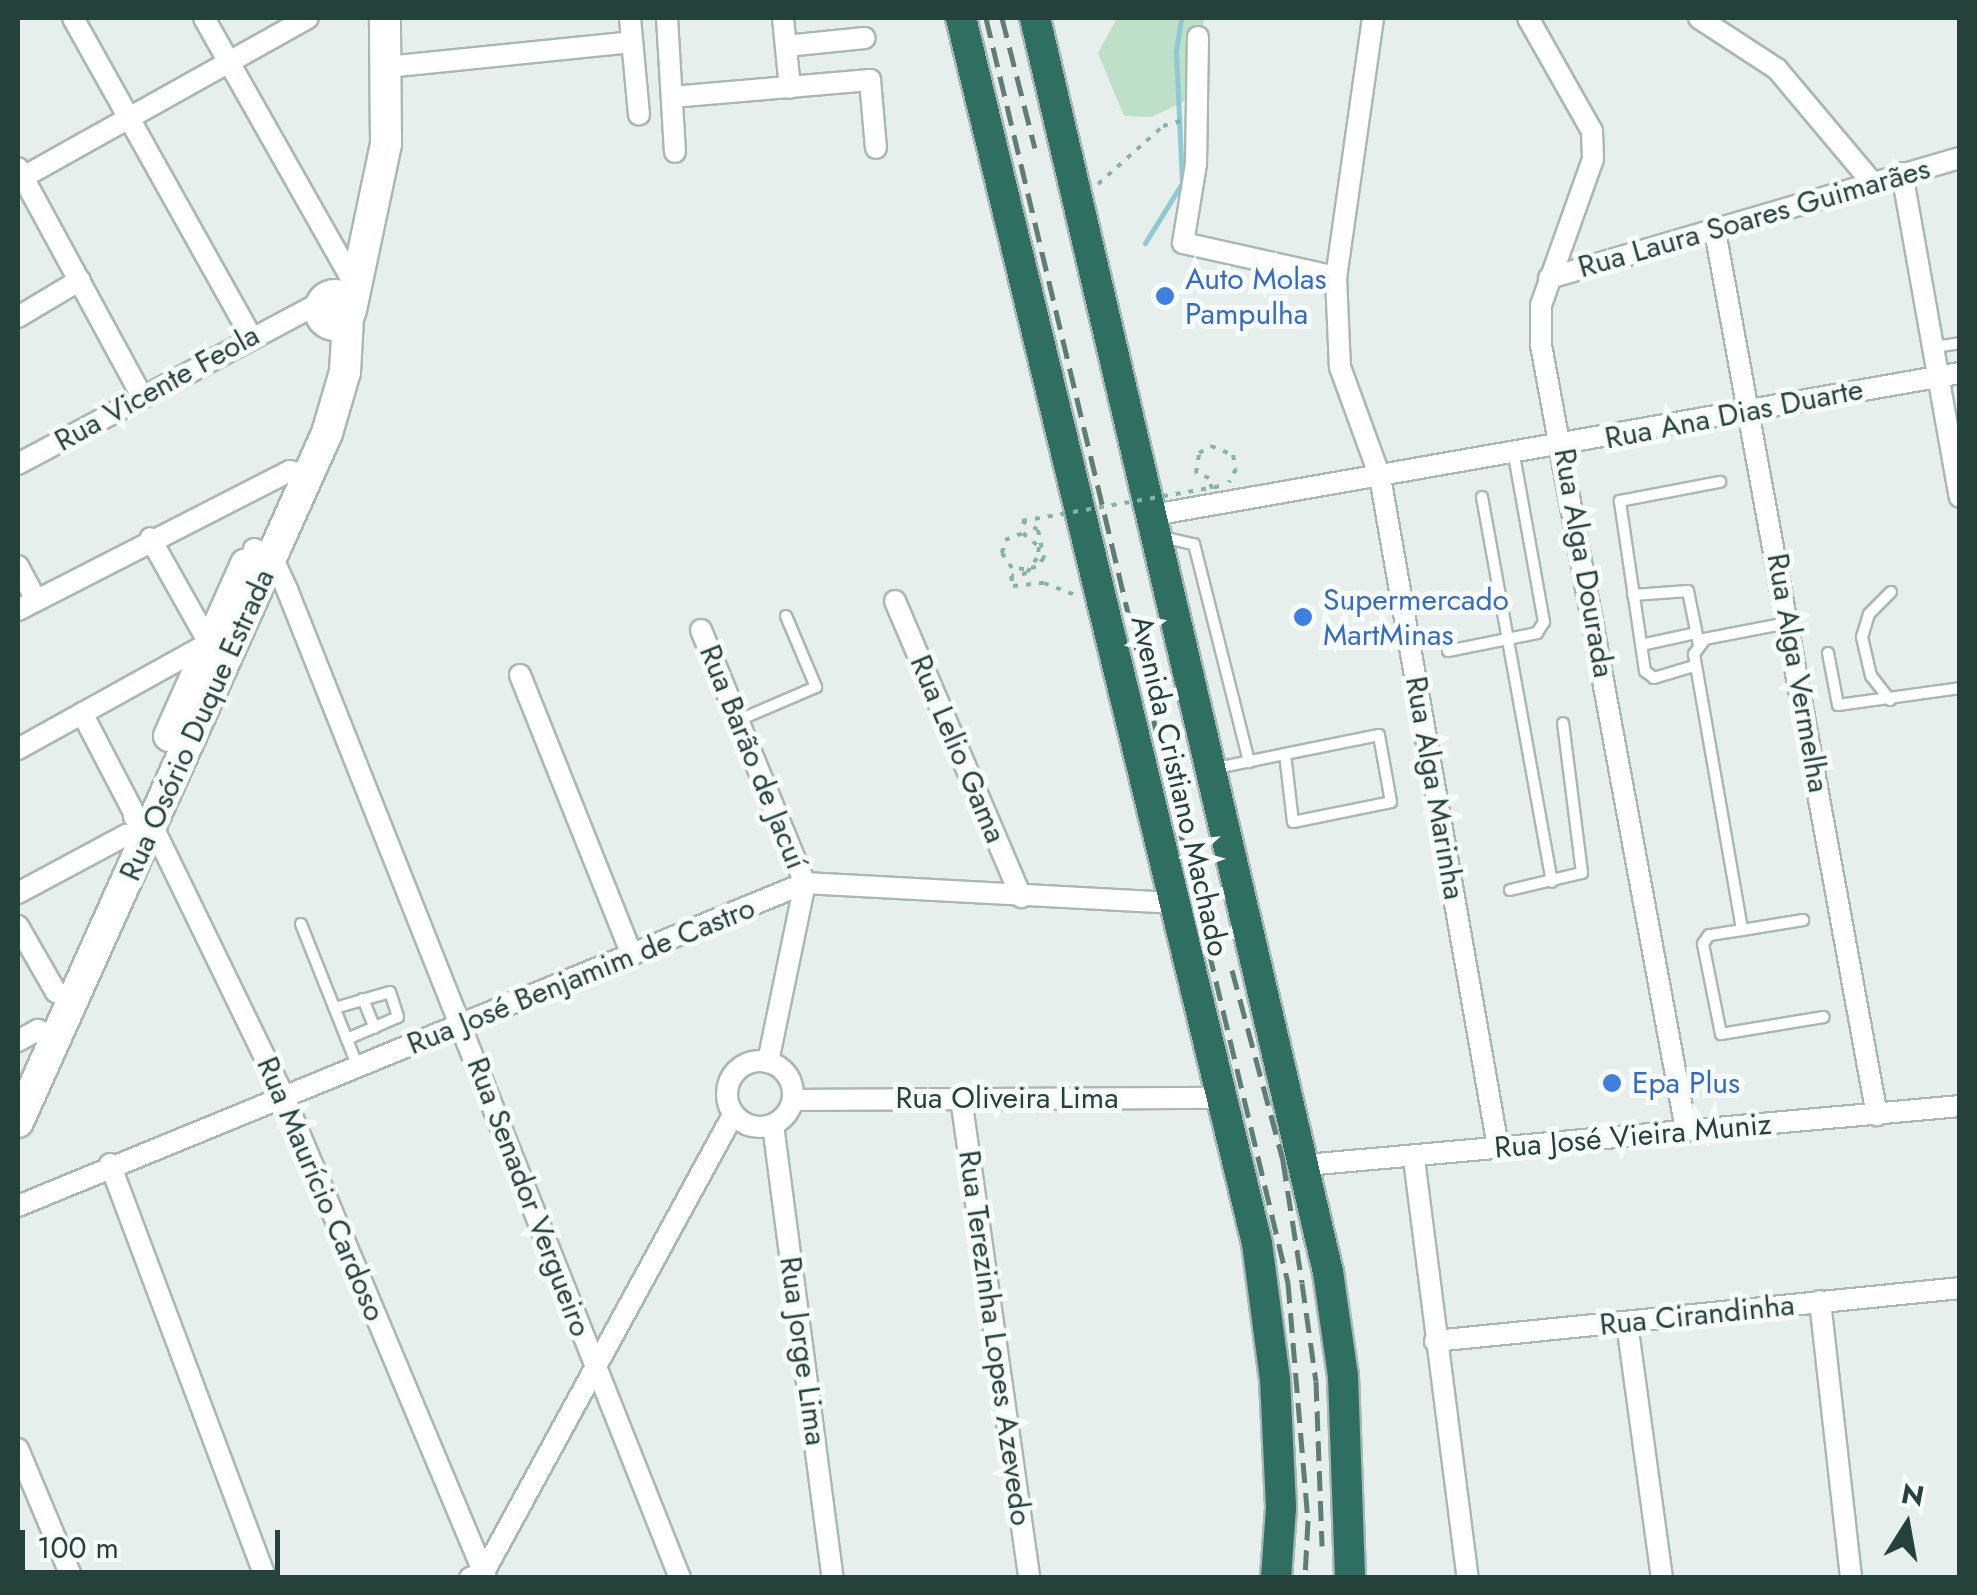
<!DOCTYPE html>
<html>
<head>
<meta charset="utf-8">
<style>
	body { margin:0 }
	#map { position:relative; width:1977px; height:1595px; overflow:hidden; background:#e6efeb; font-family:Jost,sans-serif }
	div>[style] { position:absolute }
	.green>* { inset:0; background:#bfe0c8 }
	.stream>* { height:5px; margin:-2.5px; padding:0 2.5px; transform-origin:2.5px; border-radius:2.5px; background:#8ec9d4 }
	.path>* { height:4px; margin-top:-2px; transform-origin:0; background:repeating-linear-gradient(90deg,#86b3a5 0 5px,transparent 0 13px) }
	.roads { filter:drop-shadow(2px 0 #a8b8b2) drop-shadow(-2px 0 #a8b8b2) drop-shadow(0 2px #a8b8b2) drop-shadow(0 -2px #a8b8b2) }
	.lane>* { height:10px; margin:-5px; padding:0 5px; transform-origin:5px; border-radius:5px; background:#fff }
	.street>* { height:20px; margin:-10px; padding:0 10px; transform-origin:10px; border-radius:10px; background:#fff }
	.street>.ring { margin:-10px; padding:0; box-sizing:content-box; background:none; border:20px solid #fff; border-radius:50% }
	.secondary>* { height:30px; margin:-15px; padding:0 15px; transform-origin:15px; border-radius:15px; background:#fff }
	.secondary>.ring { margin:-15px; padding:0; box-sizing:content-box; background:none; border:30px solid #fff; border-radius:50% }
	.highway>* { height:30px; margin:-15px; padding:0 15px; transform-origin:15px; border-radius:15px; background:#2f6f62 }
	.rail>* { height:5px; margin-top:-2.5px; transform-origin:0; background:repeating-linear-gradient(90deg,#5f7d75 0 20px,transparent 0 30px) }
	.path-bridge>* { height:4px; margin-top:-2px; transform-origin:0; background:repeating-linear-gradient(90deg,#86b3a5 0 5px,transparent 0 13px) }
	.dots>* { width:28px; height:28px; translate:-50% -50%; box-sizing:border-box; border:5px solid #f7fbf9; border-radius:50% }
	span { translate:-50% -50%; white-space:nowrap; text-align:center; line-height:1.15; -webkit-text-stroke:10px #f7fbf9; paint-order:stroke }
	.street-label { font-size:30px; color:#24423a }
	.shop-label { font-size:30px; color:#366cbe }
	.left { translate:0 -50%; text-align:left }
	.frame { position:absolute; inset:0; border:20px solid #24423a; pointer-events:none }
	.north { position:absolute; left:1857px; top:1475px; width:100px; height:100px; -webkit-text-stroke:8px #f7fbf9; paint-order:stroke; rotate:11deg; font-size:28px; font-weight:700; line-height:40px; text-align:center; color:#24423a }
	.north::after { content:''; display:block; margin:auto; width:35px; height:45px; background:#24423a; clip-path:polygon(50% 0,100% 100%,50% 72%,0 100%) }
	.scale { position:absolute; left:20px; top:1530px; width:260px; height:45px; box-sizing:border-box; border:5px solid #24423a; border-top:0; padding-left:12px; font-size:30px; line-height:35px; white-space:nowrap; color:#24423a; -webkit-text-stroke:8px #f7fbf9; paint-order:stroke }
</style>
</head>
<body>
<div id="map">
	<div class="green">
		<div style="clip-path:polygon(1117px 18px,1204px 18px,1194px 97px,1151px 117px,1124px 116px,1098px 53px)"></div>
	</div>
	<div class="stream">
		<div style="left:1145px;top:243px;width:70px;rotate:-58.3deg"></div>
		<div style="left:1182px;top:183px;width:132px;rotate:-92.6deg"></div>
		<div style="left:1176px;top:51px;width:33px;rotate:-81deg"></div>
	</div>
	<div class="path">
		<div style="left:1098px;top:184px;width:87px;rotate:-41.7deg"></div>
		<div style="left:1163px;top:126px;width:19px;rotate:-16deg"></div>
		<div style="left:1212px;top:489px;width:11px;rotate:-105deg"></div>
		<div style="left:1209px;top:478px;width:14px;rotate:-159deg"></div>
		<div style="left:1196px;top:473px;width:20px;rotate:-81deg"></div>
		<div style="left:1199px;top:453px;width:14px;rotate:-30deg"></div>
		<div style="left:1211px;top:446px;width:24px;rotate:22deg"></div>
		<div style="left:1233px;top:455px;width:14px;rotate:78deg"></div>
		<div style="left:1236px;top:469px;width:15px;rotate:118deg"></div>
		<div style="left:1022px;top:521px;width:18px;rotate:29deg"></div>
		<div style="left:1038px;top:530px;width:29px;rotate:78deg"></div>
		<div style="left:1044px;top:558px;width:12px;rotate:132deg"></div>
		<div style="left:1036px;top:567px;width:12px;rotate:171deg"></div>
		<div style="left:1024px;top:569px;width:12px;rotate:-175deg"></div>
		<div style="left:1012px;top:568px;width:18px;rotate:-124deg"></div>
		<div style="left:1002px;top:553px;width:13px;rotate:-77deg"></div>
		<div style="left:1005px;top:540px;width:19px;rotate:-21deg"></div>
		<div style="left:1023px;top:533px;width:21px;rotate:41deg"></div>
		<div style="left:1039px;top:547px;width:11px;rotate:100deg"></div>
		<div style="left:1037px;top:558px;width:12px;rotate:125deg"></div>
		<div style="left:1030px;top:568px;width:6px;rotate:121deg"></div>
		<div style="left:1027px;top:573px;width:16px;rotate:169deg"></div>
		<div style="left:1011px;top:576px;width:10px;rotate:79deg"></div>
		<div style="left:1013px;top:586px;width:31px;rotate:-6deg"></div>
		<div style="left:1044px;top:583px;width:33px;rotate:21deg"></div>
	</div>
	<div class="roads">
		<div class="lane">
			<div style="left:1935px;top:347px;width:25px;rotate:-9deg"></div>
			<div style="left:1482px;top:497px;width:391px;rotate:79.7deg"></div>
			<div style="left:1158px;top:536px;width:37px;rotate:13deg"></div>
			<div style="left:1194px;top:544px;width:225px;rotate:75.8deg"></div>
			<div style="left:1633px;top:595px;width:55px;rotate:-4.2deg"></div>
			<div style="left:1688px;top:591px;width:55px;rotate:78.5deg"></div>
			<div style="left:1787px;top:623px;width:84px;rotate:169deg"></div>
			<div style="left:1705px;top:639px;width:19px;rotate:126deg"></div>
			<div style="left:1694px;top:654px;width:280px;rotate:80.1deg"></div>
			<div style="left:1742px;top:930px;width:33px;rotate:171deg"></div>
			<div style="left:1709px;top:935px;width:11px;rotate:124deg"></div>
			<div style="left:1703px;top:944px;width:92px;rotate:78.7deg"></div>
			<div style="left:1721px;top:1034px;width:104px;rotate:-9.4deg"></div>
			<div style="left:1641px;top:645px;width:56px;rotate:-12.3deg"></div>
			<div style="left:1448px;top:651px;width:91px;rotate:-11.4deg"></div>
			<div style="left:1537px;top:633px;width:13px;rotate:-58deg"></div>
			<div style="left:1544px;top:622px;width:170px;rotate:-100.2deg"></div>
			<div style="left:1828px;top:653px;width:53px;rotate:79.1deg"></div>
			<div style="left:1838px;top:705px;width:123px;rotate:-7.9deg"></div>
			<div style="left:1694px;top:666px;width:42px;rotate:163.3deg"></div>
			<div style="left:1654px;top:678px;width:11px;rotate:-142deg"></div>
			<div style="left:1645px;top:671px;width:172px;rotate:-98.4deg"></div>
			<div style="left:1620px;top:501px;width:102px;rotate:-10.8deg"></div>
			<div style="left:1890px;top:700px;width:31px;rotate:-128deg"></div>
			<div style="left:1871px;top:676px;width:40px;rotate:-103deg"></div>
			<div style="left:1862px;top:637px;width:24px;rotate:-73deg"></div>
			<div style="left:1869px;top:614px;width:31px;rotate:-45deg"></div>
			<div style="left:739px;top:720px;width:84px;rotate:-23.2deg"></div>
			<div style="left:816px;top:687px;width:77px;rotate:-112.9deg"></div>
			<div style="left:1212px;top:769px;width:75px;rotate:-11.6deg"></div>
			<div style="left:1285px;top:754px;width:68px;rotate:83.3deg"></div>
			<div style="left:1293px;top:822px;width:100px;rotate:-11.5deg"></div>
			<div style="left:1391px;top:802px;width:68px;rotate:-100.2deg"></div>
			<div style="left:1379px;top:735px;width:96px;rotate:168.6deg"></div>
			<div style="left:1510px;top:890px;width:74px;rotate:-13.3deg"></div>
			<div style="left:1582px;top:873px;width:151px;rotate:-97.2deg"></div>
			<div style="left:301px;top:924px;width:154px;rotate:68.3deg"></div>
			<div style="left:1742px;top:930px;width:62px;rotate:-9.3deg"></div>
			<div style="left:363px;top:999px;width:31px;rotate:68deg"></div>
			<div style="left:335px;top:1008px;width:57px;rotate:-16.2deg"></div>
			<div style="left:390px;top:992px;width:26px;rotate:72deg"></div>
			<div style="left:398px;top:1017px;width:56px;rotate:156.7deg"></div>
		</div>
		<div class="street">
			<div style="left:73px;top:18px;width:364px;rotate:60.8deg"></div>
			<div style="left:204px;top:18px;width:305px;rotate:60.5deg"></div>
			<div style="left:630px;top:18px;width:97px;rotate:84.7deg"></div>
			<div style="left:667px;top:18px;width:134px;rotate:86.6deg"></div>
			<div style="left:783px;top:18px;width:70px;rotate:84.3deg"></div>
			<div style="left:1373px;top:18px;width:262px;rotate:98.1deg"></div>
			<div style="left:1336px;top:277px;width:90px;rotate:87.5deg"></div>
			<div style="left:1340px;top:367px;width:117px;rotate:70deg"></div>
			<div style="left:1380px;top:477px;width:680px;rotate:80.01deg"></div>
			<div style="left:1528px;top:18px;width:130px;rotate:60.5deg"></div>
			<div style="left:1592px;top:131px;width:28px;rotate:88deg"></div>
			<div style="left:1593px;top:159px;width:155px;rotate:109.6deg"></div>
			<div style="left:1541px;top:305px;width:40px;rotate:90deg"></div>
			<div style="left:1541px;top:345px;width:798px;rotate:79.53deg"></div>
			<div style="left:1699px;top:18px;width:93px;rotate:33.2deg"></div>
			<div style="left:1777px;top:69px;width:146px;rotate:50deg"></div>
			<div style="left:1198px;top:37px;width:127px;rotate:90.9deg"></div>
			<div style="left:1196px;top:164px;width:80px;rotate:99.3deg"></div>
			<div style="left:1183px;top:243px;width:157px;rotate:12.5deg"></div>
			<div style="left:786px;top:46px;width:79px;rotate:-5.8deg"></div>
			<div style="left:387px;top:67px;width:246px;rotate:-5.8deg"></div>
			<div style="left:672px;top:97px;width:199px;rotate:-4.9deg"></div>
			<div style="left:870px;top:80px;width:68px;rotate:85deg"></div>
			<div style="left:18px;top:168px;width:258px;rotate:61.5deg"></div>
			<div style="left:1902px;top:173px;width:329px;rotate:79.9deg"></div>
			<div style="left:18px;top:180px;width:332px;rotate:-29.2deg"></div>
			<div style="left:1715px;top:231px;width:899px;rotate:79.62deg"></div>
			<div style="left:1549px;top:278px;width:428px;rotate:-16.3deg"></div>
			<div style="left:18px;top:317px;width:72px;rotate:-30.8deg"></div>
			<div style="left:18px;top:464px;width:346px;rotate:-28.1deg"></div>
			<div style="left:1153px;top:515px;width:819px;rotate:-9.98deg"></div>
			<div style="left:254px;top:549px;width:20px;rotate:24deg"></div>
			<div style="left:272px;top:557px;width:38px;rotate:65deg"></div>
			<div style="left:288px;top:592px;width:1061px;rotate:68.32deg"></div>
			<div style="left:18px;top:566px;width:38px;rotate:62deg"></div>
			<div style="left:895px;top:601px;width:322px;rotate:66.9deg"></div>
			<div style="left:18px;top:610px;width:305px;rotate:-27.1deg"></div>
			<div style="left:290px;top:471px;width:18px;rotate:19deg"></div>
			<div style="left:701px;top:630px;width:274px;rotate:67.7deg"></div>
			<div style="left:805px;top:883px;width:183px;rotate:101.7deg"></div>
			<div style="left:520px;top:675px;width:302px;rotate:68.2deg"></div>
			<div style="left:82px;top:713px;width:115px;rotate:62.5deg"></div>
			<div style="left:18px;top:749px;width:218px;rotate:-29deg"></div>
			<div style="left:209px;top:643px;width:120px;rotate:-119.3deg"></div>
			<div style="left:134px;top:817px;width:20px;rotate:24deg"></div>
			<div style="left:152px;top:825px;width:302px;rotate:64.1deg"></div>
			<div style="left:284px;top:1097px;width:522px;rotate:67.22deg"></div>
			<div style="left:18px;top:893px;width:123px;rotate:-28.2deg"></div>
			<div style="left:18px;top:926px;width:76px;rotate:60.1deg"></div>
			<div style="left:56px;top:992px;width:19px;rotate:25deg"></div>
			<div style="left:18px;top:1041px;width:23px;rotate:-29deg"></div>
			<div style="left:38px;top:1030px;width:20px;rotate:24deg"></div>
			<div class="ring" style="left:727px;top:1061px;width:46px;height:46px"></div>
			<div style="left:961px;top:1098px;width:485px;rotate:81.9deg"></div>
			<div style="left:793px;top:1100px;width:428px;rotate:-0.3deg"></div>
			<div style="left:773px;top:1125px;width:457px;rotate:82.5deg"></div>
			<div style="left:1414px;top:1159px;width:422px;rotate:82.7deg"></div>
			<div style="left:110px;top:1164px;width:442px;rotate:69.4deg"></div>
			<div style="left:1306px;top:1165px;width:657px;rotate:-5.15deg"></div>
			<div style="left:18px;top:1206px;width:851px;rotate:-22.31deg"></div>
			<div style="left:805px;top:883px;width:367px;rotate:3.1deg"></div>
			<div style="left:1820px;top:1301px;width:279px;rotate:83.6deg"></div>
			<div style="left:1627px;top:1323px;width:257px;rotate:82.2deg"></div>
			<div style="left:1435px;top:1341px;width:528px;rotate:-5.76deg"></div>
			<div style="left:18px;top:1449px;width:140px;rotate:67.3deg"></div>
			<div style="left:470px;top:1578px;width:15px;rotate:-23deg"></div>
			<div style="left:484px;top:1572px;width:520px;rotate:-61.42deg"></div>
		</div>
		<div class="secondary">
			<div class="ring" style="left:320px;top:295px;width:0;height:0"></div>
			<div style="left:351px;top:310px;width:170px;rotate:-78.1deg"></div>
			<div style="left:386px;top:144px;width:126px;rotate:-90.5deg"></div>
			<div style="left:169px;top:736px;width:188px;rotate:-65.9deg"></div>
			<div style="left:18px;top:1122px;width:755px;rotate:-65.84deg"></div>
			<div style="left:327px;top:433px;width:64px;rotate:-73.6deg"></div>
			<div style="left:345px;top:372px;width:53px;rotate:-86.8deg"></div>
		</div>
		<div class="highway">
			<div style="left:961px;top:18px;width:1260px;rotate:76.42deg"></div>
			<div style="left:1257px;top:1243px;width:137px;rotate:82.5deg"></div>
			<div style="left:1275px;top:1379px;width:129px;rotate:87.3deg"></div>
			<div style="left:1281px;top:1508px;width:70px;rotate:94.1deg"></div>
			<div style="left:1035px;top:18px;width:1288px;rotate:76.85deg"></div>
			<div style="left:1328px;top:1272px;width:105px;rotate:81.8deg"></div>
			<div style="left:1343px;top:1376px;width:202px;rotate:88deg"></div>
		</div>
	</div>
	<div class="rail">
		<div style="left:986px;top:18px;width:1301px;rotate:76.57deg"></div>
		<div style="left:1288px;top:1283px;width:238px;rotate:85.2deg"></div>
		<div style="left:1308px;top:1520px;width:58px;rotate:93deg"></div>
		<div style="left:1002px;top:18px;width:134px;rotate:75.8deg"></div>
		<div style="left:1232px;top:970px;width:198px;rotate:75deg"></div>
		<div style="left:1283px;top:1161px;width:123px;rotate:81.1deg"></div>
		<div style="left:1302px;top:1283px;width:99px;rotate:81.9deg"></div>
		<div style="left:1316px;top:1381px;width:165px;rotate:87.9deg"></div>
	</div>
	<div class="path-bridge">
		<div style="left:1022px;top:521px;width:202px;rotate:-10deg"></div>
	</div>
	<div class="dots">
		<div style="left:1165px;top:296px;background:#3f7fe0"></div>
		<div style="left:1303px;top:617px;background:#3f7fe0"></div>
		<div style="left:1612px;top:1083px;background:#3f7fe0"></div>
	</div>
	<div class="street-label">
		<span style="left:1754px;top:218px;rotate:-16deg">Rua Laura Soares Guimarães</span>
		<span style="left:157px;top:388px;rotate:-29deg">Rua Vicente Feola</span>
		<span style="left:1734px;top:414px;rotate:-11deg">Rua Ana Dias Duarte</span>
		<span style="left:1584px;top:563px;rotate:80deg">Rua Alga Dourada</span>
		<span style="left:1798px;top:673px;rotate:80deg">Rua Alga Vermelha</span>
		<span style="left:197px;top:725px;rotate:-66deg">Rua Osório Duque Estrada</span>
		<span style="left:958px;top:749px;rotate:67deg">Rua Lelio Gama</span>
		<span style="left:753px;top:757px;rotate:68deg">Rua Barão de Jacuí</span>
		<span style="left:1180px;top:786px;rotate:77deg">Avenida Cristiano Machado</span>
		<span style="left:1435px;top:788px;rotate:80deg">Rua Alga Marinha</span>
		<span style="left:581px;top:976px;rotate:-22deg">Rua José Benjamim de Castro</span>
		<span style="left:1007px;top:1098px">Rua Oliveira Lima</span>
		<span style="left:1633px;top:1136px;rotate:-5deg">Rua José Vieira Muniz</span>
		<span style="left:321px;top:1189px;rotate:67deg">Rua Maurício Cardoso</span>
		<span style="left:529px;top:1197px;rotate:69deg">Rua Senador Vergueiro</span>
		<span style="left:1697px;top:1315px;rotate:-6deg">Rua Cirandinha</span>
		<span style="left:995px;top:1338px;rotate:82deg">Rua Terezinha Lopes Azevedo</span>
		<span style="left:803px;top:1351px;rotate:82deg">Rua Jorge Lima</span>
	</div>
	<div class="shop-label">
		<span class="left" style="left:1185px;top:296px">Auto Molas<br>Pampulha</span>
		<span class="left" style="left:1323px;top:617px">Supermercado<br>MartMinas</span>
		<span class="left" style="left:1632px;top:1083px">Epa Plus</span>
	</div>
	<div class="frame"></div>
	<div class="north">N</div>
	<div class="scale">100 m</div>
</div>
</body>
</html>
